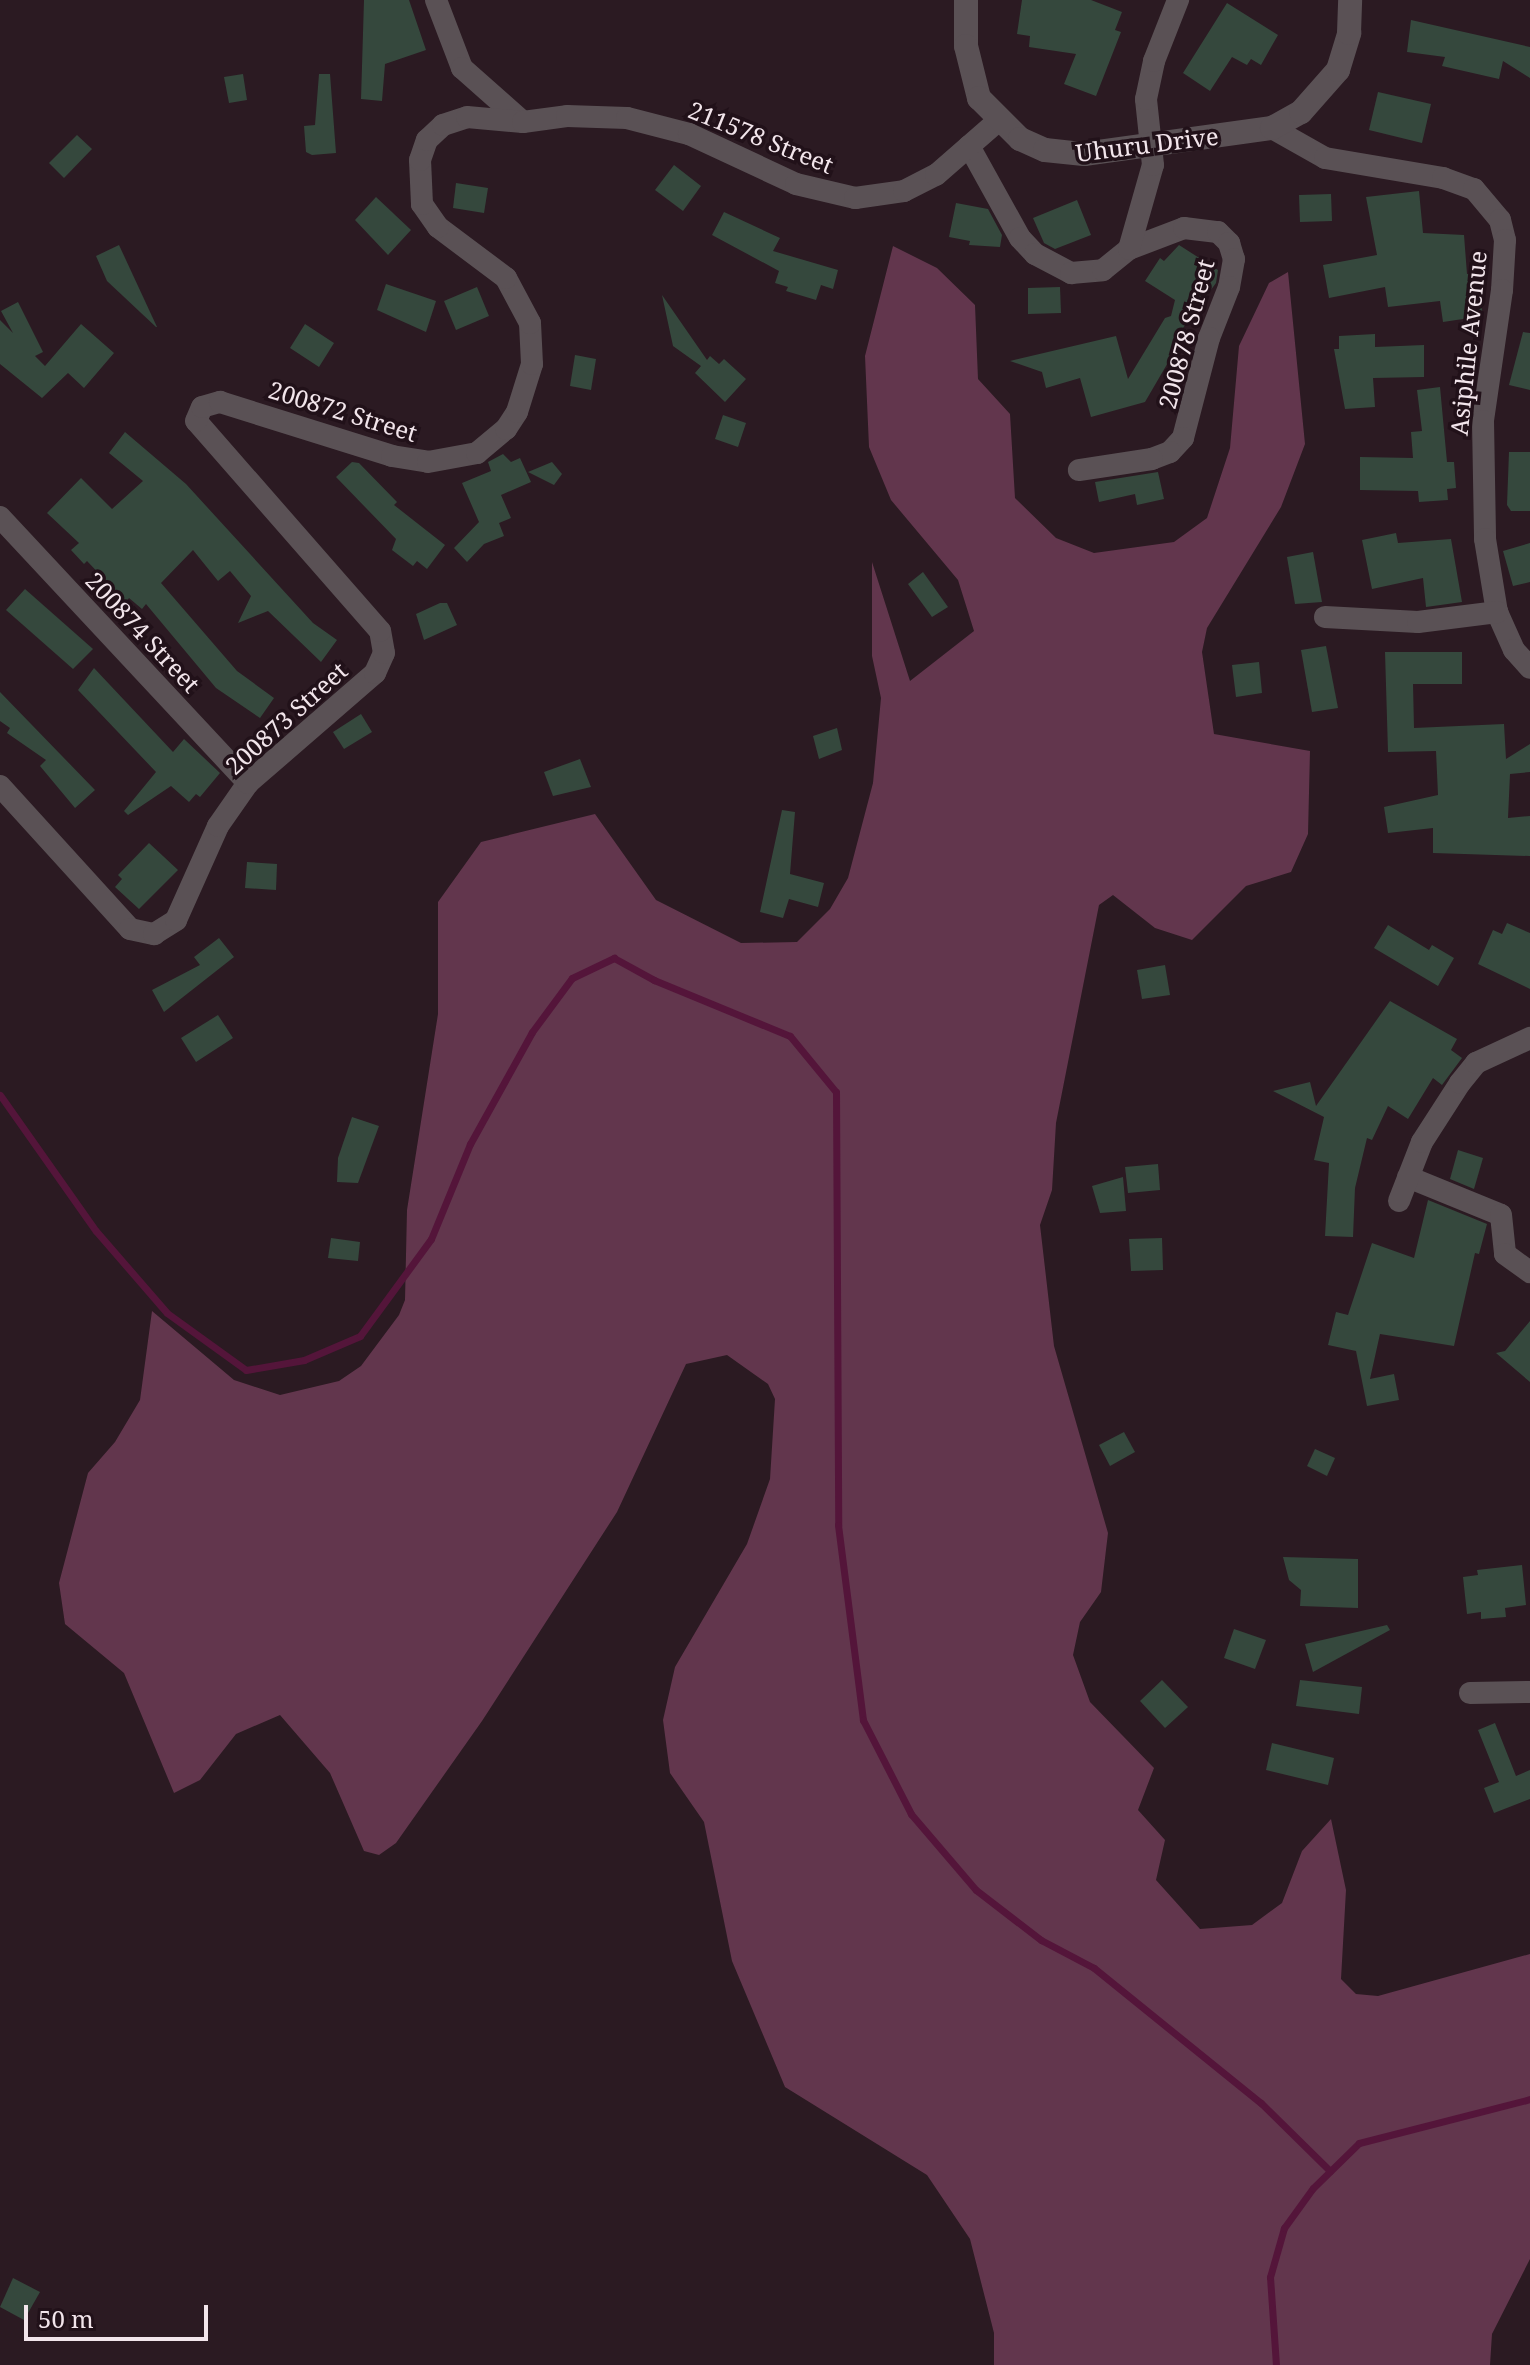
<!DOCTYPE html>
<html>
<head>
<meta charset="utf-8">
<style>
	body { margin:0 }
	#map { position:relative; width:1530px; height:2365px; overflow:hidden; background:#2b1a22; font-family:"Noto Serif",serif }
	div>[style] { position:absolute }
	.green>* { inset:0; background:#62364d }
	.stream>* { height:7px; margin:-3.5px; padding:0 3.5px; transform-origin:3.5px; border-radius:3.5px; background:#54153a }
	.building>* { inset:0; background:#35483d }
	.minor>* { height:22px; margin:-11px; padding:0 11px; transform-origin:11px; border-radius:11px; background:#5a5155 }
	.tertiary>* { height:24px; margin:-12px; padding:0 12px; transform-origin:12px; border-radius:12px; background:#5a5155 }
	span { translate:-50% -50%; white-space:nowrap; text-align:center; line-height:1.15; -webkit-text-stroke:7px #211119; paint-order:stroke }
	.street-label { font-size:24px; color:#f2e5eb }
	.scale { position:absolute; left:24px; top:2305px; width:184px; height:36px; box-sizing:border-box; border:4px solid #f2e5eb; border-top:0; padding-left:10px; font-size:24px; line-height:28px; white-space:nowrap; color:#f2e5eb; -webkit-text-stroke:6px #211119; paint-order:stroke }
</style>
</head>
<body>
<div id="map">
	<div class="green">
		<div style="clip-path:polygon(893px 246px,937px 268px,975px 305px,978px 379px,1010px 414px,1015px 498px,1056px 538px,1094px 553px,1174px 542px,1207px 518px,1230px 448px,1239px 346px,1269px 283px,1288px 272px,1305px 444px,1281px 507px,1207px 628px,1202px 652px,1214px 734px,1310px 751px,1308px 834px,1291px 872px,1246px 886px,1192px 940px,1155px 928px,1113px 895px,1099px 905px,1056px 1123px,1052px 1190px,1040px 1225px,1054px 1346px,1108px 1533px,1101px 1592px,1080px 1622px,1073px 1655px,1090px 1702px,1154px 1768px,1138px 1810px,1165px 1840px,1156px 1880px,1200px 1929px,1252px 1925px,1282px 1903px,1302px 1851px,1331px 1819px,1346px 1890px,1341px 1979px,1356px 1994px,1378px 1996px,1530px 1954px,1530px 2259px,1492px 2334px,1490px 2365px,994px 2365px,994px 2333px,970px 2239px,927px 2175px,785px 2087px,732px 1961px,704px 1822px,670px 1773px,663px 1720px,675px 1667px,747px 1544px,770px 1479px,775px 1399px,768px 1384px,727px 1355px,686px 1364px,617px 1512px,482px 1721px,396px 1843px,379px 1855px,364px 1851px,330px 1773px,280px 1715px,236px 1734px,200px 1780px,174px 1793px,124px 1673px,65px 1624px,59px 1583px,88px 1473px,115px 1442px,140px 1400px,152px 1311px,234px 1380px,280px 1395px,339px 1381px,361px 1366px,399px 1315px,405px 1300px,407px 1210px,438px 1014px,438px 902px,481px 842px,595px 814px,656px 900px,741px 943px,797px 942px,830px 909px,848px 878px,873px 783px,881px 698px,872px 656px,872px 562px,910px 681px,974px 631px,958px 580px,891px 500px,869px 447px,865px 356px)"></div>
	</div>
	<div class="stream">
		<div style="left:0;top:1095px;width:166px;rotate:54.8deg"></div>
		<div style="left:96px;top:1231px;width:108px;rotate:49.1deg"></div>
		<div style="left:167px;top:1313px;width:97px;rotate:35.8deg"></div>
		<div style="left:246px;top:1370px;width:59px;rotate:-9.8deg"></div>
		<div style="left:304px;top:1360px;width:61px;rotate:-23.2deg"></div>
		<div style="left:360px;top:1336px;width:120px;rotate:-53.8deg"></div>
		<div style="left:431px;top:1239px;width:103px;rotate:-67.7deg"></div>
		<div style="left:470px;top:1144px;width:128px;rotate:-61deg"></div>
		<div style="left:532px;top:1032px;width:67px;rotate:-53.5deg"></div>
		<div style="left:572px;top:978px;width:47px;rotate:-25.5deg"></div>
		<div style="left:614px;top:958px;width:46px;rotate:28.8deg"></div>
		<div style="left:654px;top:980px;width:147px;rotate:22.4deg"></div>
		<div style="left:790px;top:1036px;width:72px;rotate:50.6deg"></div>
		<div style="left:836px;top:1092px;width:433px;rotate:89.7deg"></div>
		<div style="left:838px;top:1525px;width:197px;rotate:82.7deg"></div>
		<div style="left:863px;top:1720px;width:106px;rotate:62.9deg"></div>
		<div style="left:911px;top:1814px;width:100px;rotate:49.5deg"></div>
		<div style="left:976px;top:1890px;width:82px;rotate:37.6deg"></div>
		<div style="left:1041px;top:1940px;width:60px;rotate:27.8deg"></div>
		<div style="left:1094px;top:1968px;width:215px;rotate:39deg"></div>
		<div style="left:1261px;top:2103px;width:97px;rotate:44.6deg"></div>
		<div style="left:1276px;top:2365px;width:88px;rotate:-93.9deg"></div>
		<div style="left:1270px;top:2277px;width:51px;rotate:-74.1deg"></div>
		<div style="left:1284px;top:2228px;width:49px;rotate:-54.1deg"></div>
		<div style="left:1313px;top:2188px;width:64px;rotate:-44.4deg"></div>
		<div style="left:1359px;top:2143px;width:177px;rotate:-14.4deg"></div>
	</div>
	<div class="building">
		<div style="clip-path:polygon(364px 0,409px 0,426px 50px,385px 64px,382px 101px,361px 99px)"></div>
		<div style="clip-path:polygon(1022px 0,1091px 0,1122px 12px,1115px 30px,1121px 32px,1096px 96px,1064px 84px,1076px 54px,1029px 47px,1030px 36px,1017px 34px)"></div>
		<div style="clip-path:polygon(1227px 3px,1278px 35px,1261px 65px,1251px 59px,1247px 65px,1232px 57px,1210px 91px,1183px 73px)"></div>
		<div style="clip-path:polygon(1411px 20px,1530px 47px,1530px 78px,1503px 61px,1499px 79px,1442px 66px,1445px 57px,1407px 52px)"></div>
		<div style="clip-path:polygon(243px 74px,247px 100px,229px 103px,224px 77px)"></div>
		<div style="clip-path:polygon(319px 74px,330px 74px,336px 153px,312px 155px,306px 152px,304px 126px,315px 125px)"></div>
		<div style="clip-path:polygon(1378px 92px,1431px 104px,1422px 143px,1369px 130px)"></div>
		<div style="clip-path:polygon(77px 135px,92px 149px,64px 178px,49px 163px)"></div>
		<div style="clip-path:polygon(674px 165px,701px 186px,683px 211px,655px 190px)"></div>
		<div style="clip-path:polygon(456px 183px,488px 188px,484px 213px,453px 208px)"></div>
		<div style="clip-path:polygon(1419px 191px,1423px 233px,1464px 235px,1467px 274px,1476px 273px,1483px 316px,1443px 322px,1440px 301px,1388px 307px,1385px 287px,1329px 298px,1323px 265px,1377px 255px,1366px 197px)"></div>
		<div style="clip-path:polygon(1331px 194px,1332px 221px,1300px 222px,1299px 195px)"></div>
		<div style="clip-path:polygon(376px 197px,411px 230px,388px 255px,355px 220px)"></div>
		<div style="clip-path:polygon(1077px 200px,1091px 235px,1055px 249px,1044px 243px,1033px 218px)"></div>
		<div style="clip-path:polygon(956px 203px,988px 209px,1002px 235px,1000px 247px,969px 245px,970px 241px,949px 237px)"></div>
		<div style="clip-path:polygon(724px 212px,780px 238px,773px 251px,838px 270px,833px 289px,821px 285px,816px 300px,786px 291px,788px 287px,775px 283px,779px 271px,712px 235px)"></div>
		<div style="clip-path:polygon(119px 245px,157px 327px,156px 327px,107px 281px,96px 256px)"></div>
		<div style="clip-path:polygon(1179px 245px,1218px 270px,1216px 283px,1183px 328px,1187px 330px,1145px 402px,1091px 417px,1080px 378px,1046px 388px,1042px 372px,1010px 361px,1116px 336px,1128px 379px,1165px 318px,1171px 316px,1175px 300px,1145px 281px,1160px 258px,1164px 261px)"></div>
		<div style="clip-path:polygon(386px 284px,436px 301px,426px 332px,377px 310px)"></div>
		<div style="clip-path:polygon(477px 287px,489px 316px,456px 330px,444px 301px)"></div>
		<div style="clip-path:polygon(1060px 287px,1061px 313px,1028px 314px,1028px 288px)"></div>
		<div style="clip-path:polygon(662px 295px,707px 360px,710px 356px,719px 364px,724px 359px,746px 379px,725px 402px,695px 373px,701px 366px,673px 346px)"></div>
		<div style="clip-path:polygon(18px 302px,43px 352px,35px 356px,45px 366px,81px 324px,114px 353px,84px 388px,68px 373px,42px 398px,0 364px,0 320px,13px 333px,1px 311px)"></div>
		<div style="clip-path:polygon(305px 324px,334px 343px,319px 367px,290px 348px)"></div>
		<div style="clip-path:polygon(1523px 332px,1530px 333px,1530px 390px,1509px 385px)"></div>
		<div style="clip-path:polygon(1375px 334px,1375px 347px,1424px 345px,1424px 377px,1373px 378px,1375px 407px,1345px 409px,1334px 349px,1339px 349px,1339px 336px)"></div>
		<div style="clip-path:polygon(575px 355px,596px 359px,591px 390px,570px 386px)"></div>
		<div style="clip-path:polygon(1440px 387px,1447px 462px,1454px 462px,1456px 488px,1447px 489px,1448px 500px,1419px 502px,1418px 491px,1360px 490px,1360px 457px,1413px 458px,1411px 432px,1422px 431px,1417px 390px)"></div>
		<div style="clip-path:polygon(723px 415px,746px 423px,738px 447px,715px 439px)"></div>
		<div style="clip-path:polygon(125px 432px,186px 484px,313px 623px,337px 640px,321px 662px,268px 611px,238px 623px,251px 596px,230px 571px,218px 581px,193px 550px,161px 583px,237px 671px,274px 698px,260px 718px,216px 688px,146px 604px,142px 609px,129px 598px,126px 602px,87px 561px,84px 564px,71px 550px,79px 543px,47px 513px,81px 478px,112px 509px,143px 481px,109px 453px)"></div>
		<div style="clip-path:polygon(1509px 452px,1530px 452px,1530px 511px,1511px 511px,1507px 505px)"></div>
		<div style="clip-path:polygon(503px 454px,511px 462px,520px 458px,531px 482px,501px 495px,511px 518px,499px 523px,504px 536px,484px 544px,467px 562px,454px 548px,479px 522px,462px 483px,491px 471px,488px 462px)"></div>
		<div style="clip-path:polygon(352px 462px,359px 463px,397px 502px,394px 505px,445px 545px,427px 569px,417px 561px,413px 566px,392px 550px,396px 539px,336px 477px)"></div>
		<div style="clip-path:polygon(552px 462px,562px 474px,554px 485px,528px 472px)"></div>
		<div style="clip-path:polygon(1158px 472px,1164px 499px,1137px 505px,1135px 494px,1099px 502px,1095px 482px)"></div>
		<div style="clip-path:polygon(1396px 533px,1398px 543px,1451px 539px,1462px 602px,1426px 607px,1423px 578px,1372px 589px,1362px 540px)"></div>
		<div style="clip-path:polygon(1530px 543px,1530px 582px,1513px 586px,1503px 551px)"></div>
		<div style="clip-path:polygon(1313px 552px,1322px 602px,1295px 604px,1287px 557px)"></div>
		<div style="clip-path:polygon(923px 572px,948px 607px,932px 617px,908px 584px)"></div>
		<div style="clip-path:polygon(25px 589px,93px 649px,73px 669px,6px 610px)"></div>
		<div style="clip-path:polygon(440px 603px,447px 603px,457px 625px,424px 640px,416px 614px)"></div>
		<div style="clip-path:polygon(1326px 646px,1338px 708px,1312px 712px,1301px 650px)"></div>
		<div style="clip-path:polygon(1385px 652px,1462px 652px,1462px 684px,1413px 684px,1414px 728px,1504px 724px,1506px 759px,1530px 744px,1530px 772px,1510px 774px,1508px 818px,1530px 816px,1530px 856px,1433px 853px,1433px 828px,1388px 833px,1384px 807px,1438px 795px,1436px 751px,1388px 752px)"></div>
		<div style="clip-path:polygon(1259px 662px,1262px 693px,1236px 697px,1232px 665px)"></div>
		<div style="clip-path:polygon(94px 668px,173px 752px,184px 739px,220px 773px,200px 797px,196px 794px,189px 802px,171px 786px,128px 815px,124px 811px,156px 772px,78px 690px)"></div>
		<div style="clip-path:polygon(0 692px,95px 790px,75px 808px,40px 766px,46px 760px,7px 733px,10px 728px,0 721px)"></div>
		<div style="clip-path:polygon(361px 714px,372px 732px,344px 749px,333px 732px)"></div>
		<div style="clip-path:polygon(837px 728px,842px 750px,819px 759px,813px 736px)"></div>
		<div style="clip-path:polygon(580px 759px,591px 787px,553px 796px,544px 772px)"></div>
		<div style="clip-path:polygon(782px 810px,795px 812px,790px 874px,824px 883px,818px 907px,789px 899px,783px 918px,760px 912px)"></div>
		<div style="clip-path:polygon(149px 843px,178px 870px,139px 909px,115px 887px,122px 879px,118px 875px)"></div>
		<div style="clip-path:polygon(247px 862px,277px 864px,276px 890px,245px 888px)"></div>
		<div style="clip-path:polygon(1507px 923px,1530px 933px,1530px 989px,1478px 964px,1493px 930px,1502px 934px)"></div>
		<div style="clip-path:polygon(1388px 925px,1429px 950px,1432px 945px,1454px 958px,1438px 986px,1374px 948px)"></div>
		<div style="clip-path:polygon(219px 938px,234px 957px,164px 1012px,152px 990px,200px 965px,194px 957px)"></div>
		<div style="clip-path:polygon(1165px 965px,1170px 995px,1142px 999px,1137px 970px)"></div>
		<div style="clip-path:polygon(1390px 1001px,1457px 1039px,1451px 1050px,1462px 1058px,1442px 1085px,1433px 1078px,1408px 1119px,1388px 1106px,1372px 1140px,1367px 1138px,1355px 1188px,1353px 1237px,1325px 1236px,1329px 1163px,1314px 1160px,1324px 1117px,1273px 1091px,1310px 1082px,1316px 1106px)"></div>
		<div style="clip-path:polygon(218px 1015px,233px 1038px,196px 1062px,181px 1038px)"></div>
		<div style="clip-path:polygon(352px 1117px,379px 1126px,358px 1183px,337px 1182px,338px 1158px)"></div>
		<div style="clip-path:polygon(1458px 1150px,1483px 1158px,1474px 1189px,1450px 1179px)"></div>
		<div style="clip-path:polygon(1158px 1164px,1160px 1190px,1128px 1193px,1125px 1167px)"></div>
		<div style="clip-path:polygon(1123px 1177px,1126px 1211px,1100px 1213px,1092px 1186px)"></div>
		<div style="clip-path:polygon(1428px 1200px,1487px 1224px,1479px 1254px,1475px 1253px,1454px 1346px,1380px 1334px,1370px 1379px,1394px 1374px,1399px 1400px,1367px 1406px,1356px 1351px,1328px 1345px,1336px 1312px,1348px 1315px,1372px 1243px,1414px 1258px)"></div>
		<div style="clip-path:polygon(331px 1238px,360px 1242px,358px 1261px,328px 1258px)"></div>
		<div style="clip-path:polygon(1162px 1238px,1163px 1270px,1131px 1271px,1129px 1239px)"></div>
		<div style="clip-path:polygon(1530px 1321px,1530px 1382px,1496px 1353px,1505px 1351px)"></div>
		<div style="clip-path:polygon(1124px 1432px,1135px 1452px,1110px 1466px,1099px 1445px)"></div>
		<div style="clip-path:polygon(1315px 1449px,1335px 1458px,1327px 1476px,1307px 1466px)"></div>
		<div style="clip-path:polygon(1283px 1557px,1358px 1559px,1358px 1608px,1300px 1606px,1301px 1590px,1289px 1580px)"></div>
		<div style="clip-path:polygon(1522px 1565px,1526px 1605px,1505px 1608px,1506px 1617px,1481px 1619px,1481px 1612px,1467px 1614px,1463px 1577px,1478px 1575px,1477px 1570px)"></div>
		<div style="clip-path:polygon(1387px 1625px,1390px 1630px,1313px 1672px,1305px 1644px)"></div>
		<div style="clip-path:polygon(1234px 1629px,1266px 1640px,1255px 1669px,1224px 1658px)"></div>
		<div style="clip-path:polygon(1162px 1680px,1188px 1707px,1165px 1728px,1140px 1701px)"></div>
		<div style="clip-path:polygon(1300px 1680px,1362px 1687px,1359px 1714px,1296px 1706px)"></div>
		<div style="clip-path:polygon(1495px 1723px,1516px 1776px,1530px 1770px,1530px 1799px,1494px 1813px,1484px 1788px,1499px 1782px,1478px 1730px)"></div>
		<div style="clip-path:polygon(1272px 1743px,1334px 1758px,1328px 1785px,1266px 1770px)"></div>
		<div style="clip-path:polygon(13px 2278px,40px 2292px,24px 2320px,0 2307px)"></div>
	</div>
	<div class="minor">
		<div style="left:436px;top:0;width:73px;rotate:69.1deg"></div>
		<div style="left:462px;top:68px;width:81px;rotate:41.5deg"></div>
		<div style="left:1272px;top:128px;width:61px;rotate:29.5deg"></div>
		<div style="left:1325px;top:158px;width:120px;rotate:9.6deg"></div>
		<div style="left:1443px;top:178px;width:33px;rotate:20deg"></div>
		<div style="left:1474px;top:189px;width:40px;rotate:50deg"></div>
		<div style="left:1500px;top:220px;width:21px;rotate:76deg"></div>
		<div style="left:1505px;top:240px;width:50px;rotate:93.4deg"></div>
		<div style="left:1502px;top:290px;width:132px;rotate:98.3deg"></div>
		<div style="left:1483px;top:421px;width:118px;rotate:89deg"></div>
		<div style="left:1485px;top:539px;width:74px;rotate:80.7deg"></div>
		<div style="left:1497px;top:612px;width:42px;rotate:65.9deg"></div>
		<div style="left:1514px;top:650px;width:24px;rotate:48deg"></div>
		<div style="left:969px;top:146px;width:105px;rotate:61deg"></div>
		<div style="left:1020px;top:238px;width:22px;rotate:47deg"></div>
		<div style="left:1035px;top:254px;width:41px;rotate:27.8deg"></div>
		<div style="left:1071px;top:273px;width:32px;rotate:-5deg"></div>
		<div style="left:1103px;top:270px;width:33px;rotate:-39deg"></div>
		<div style="left:1129px;top:249px;width:59px;rotate:-20.9deg"></div>
		<div style="left:1184px;top:228px;width:34px;rotate:7deg"></div>
		<div style="left:1218px;top:232px;width:16px;rotate:45deg"></div>
		<div style="left:1229px;top:243px;width:17px;rotate:73deg"></div>
		<div style="left:1234px;top:259px;width:28px;rotate:100deg"></div>
		<div style="left:1229px;top:287px;width:55px;rotate:111.4deg"></div>
		<div style="left:1209px;top:338px;width:103px;rotate:104.6deg"></div>
		<div style="left:1183px;top:438px;width:19px;rotate:133deg"></div>
		<div style="left:1170px;top:452px;width:19px;rotate:159deg"></div>
		<div style="left:1152px;top:459px;width:74px;rotate:171.4deg"></div>
		<div style="left:1129px;top:249px;width:87px;rotate:-74.1deg"></div>
		<div style="left:1153px;top:165px;width:66px;rotate:-96.1deg"></div>
		<div style="left:1146px;top:99px;width:39px;rotate:-78deg"></div>
		<div style="left:1154px;top:61px;width:66px;rotate:-68.5deg"></div>
		<div style="left:0;top:517px;width:364px;rotate:47deg"></div>
		<div style="left:1325px;top:617px;width:93px;rotate:3.1deg"></div>
		<div style="left:1418px;top:622px;width:80px;rotate:-7.2deg"></div>
		<div style="left:0;top:786px;width:193px;rotate:47.7deg"></div>
		<div style="left:130px;top:929px;width:25px;rotate:12deg"></div>
		<div style="left:154px;top:934px;width:26px;rotate:-32deg"></div>
		<div style="left:176px;top:920px;width:103px;rotate:-65.9deg"></div>
		<div style="left:218px;top:826px;width:52px;rotate:-55.1deg"></div>
		<div style="left:248px;top:783px;width:168px;rotate:-40.9deg"></div>
		<div style="left:375px;top:673px;width:22px;rotate:-66deg"></div>
		<div style="left:384px;top:653px;width:22px;rotate:-100deg"></div>
		<div style="left:380px;top:631px;width:279px;rotate:-131.2deg"></div>
		<div style="left:196px;top:421px;width:15px;rotate:-67deg"></div>
		<div style="left:202px;top:407px;width:19px;rotate:-16deg"></div>
		<div style="left:220px;top:402px;width:180px;rotate:17.4deg"></div>
		<div style="left:392px;top:456px;width:36px;rotate:9deg"></div>
		<div style="left:428px;top:462px;width:50px;rotate:-10.4deg"></div>
		<div style="left:477px;top:453px;width:38px;rotate:-40deg"></div>
		<div style="left:506px;top:429px;width:20px;rotate:-57deg"></div>
		<div style="left:517px;top:412px;width:50px;rotate:-72.6deg"></div>
		<div style="left:532px;top:364px;width:41px;rotate:-92.8deg"></div>
		<div style="left:530px;top:323px;width:51px;rotate:-118.1deg"></div>
		<div style="left:506px;top:278px;width:85px;rotate:-143.1deg"></div>
		<div style="left:438px;top:227px;width:28px;rotate:-125deg"></div>
		<div style="left:422px;top:204px;width:44px;rotate:-92.6deg"></div>
		<div style="left:420px;top:160px;width:21px;rotate:-71deg"></div>
		<div style="left:427px;top:140px;width:22px;rotate:-43deg"></div>
		<div style="left:443px;top:125px;width:25px;rotate:-18deg"></div>
		<div style="left:467px;top:117px;width:56px;rotate:5.1deg"></div>
		<div style="left:523px;top:122px;width:44px;rotate:-7.8deg"></div>
		<div style="left:567px;top:116px;width:60px;rotate:1.9deg"></div>
		<div style="left:627px;top:118px;width:64px;rotate:14.5deg"></div>
		<div style="left:689px;top:134px;width:118px;rotate:25deg"></div>
		<div style="left:796px;top:184px;width:61px;rotate:13.3deg"></div>
		<div style="left:855px;top:198px;width:49px;rotate:-8.1deg"></div>
		<div style="left:904px;top:191px;width:36px;rotate:-27deg"></div>
		<div style="left:936px;top:175px;width:84px;rotate:-41.1deg"></div>
		<div style="left:1408px;top:1177px;width:100px;rotate:22.2deg"></div>
		<div style="left:1501px;top:1215px;width:39px;rotate:84deg"></div>
		<div style="left:1505px;top:1254px;width:31px;rotate:36deg"></div>
		<div style="left:1399px;top:1201px;width:63px;rotate:-68.7deg"></div>
		<div style="left:1422px;top:1142px;width:70px;rotate:-57.2deg"></div>
		<div style="left:1460px;top:1083px;width:26px;rotate:-51deg"></div>
		<div style="left:1476px;top:1063px;width:60px;rotate:-24.8deg"></div>
		<div style="left:1470px;top:1693px;width:60px;rotate:-1deg"></div>
	</div>
	<div class="tertiary">
		<div style="left:966px;top:0;width:46px;rotate:90deg"></div>
		<div style="left:966px;top:46px;width:54px;rotate:76deg"></div>
		<div style="left:979px;top:98px;width:58px;rotate:45deg"></div>
		<div style="left:1020px;top:139px;width:27px;rotate:24deg"></div>
		<div style="left:1045px;top:150px;width:39px;rotate:6deg"></div>
		<div style="left:1084px;top:154px;width:190px;rotate:-7.9deg"></div>
		<div style="left:1272px;top:128px;width:33px;rotate:-29deg"></div>
		<div style="left:1301px;top:112px;width:56px;rotate:-48.6deg"></div>
		<div style="left:1338px;top:70px;width:39px;rotate:-73deg"></div>
		<div style="left:1349px;top:33px;width:33px;rotate:-88deg"></div>
	</div>
	<div class="street-label">
		<span style="left:761px;top:137px;rotate:22deg">211578 Street</span>
		<span style="left:1147px;top:144px;rotate:-7deg">Uhuru Drive</span>
		<span style="left:1186px;top:334px;rotate:-75deg">200878 Street</span>
		<span style="left:1468px;top:343px;rotate:-84deg">Asiphile Avenue</span>
		<span style="left:343px;top:411px;rotate:17deg">200872 Street</span>
		<span style="left:143px;top:632px;rotate:47deg">200874 Street</span>
		<span style="left:286px;top:718px;rotate:-42deg">200873 Street</span>
	</div>
	<div class="scale">50 m</div>
</div>
</body>
</html>
